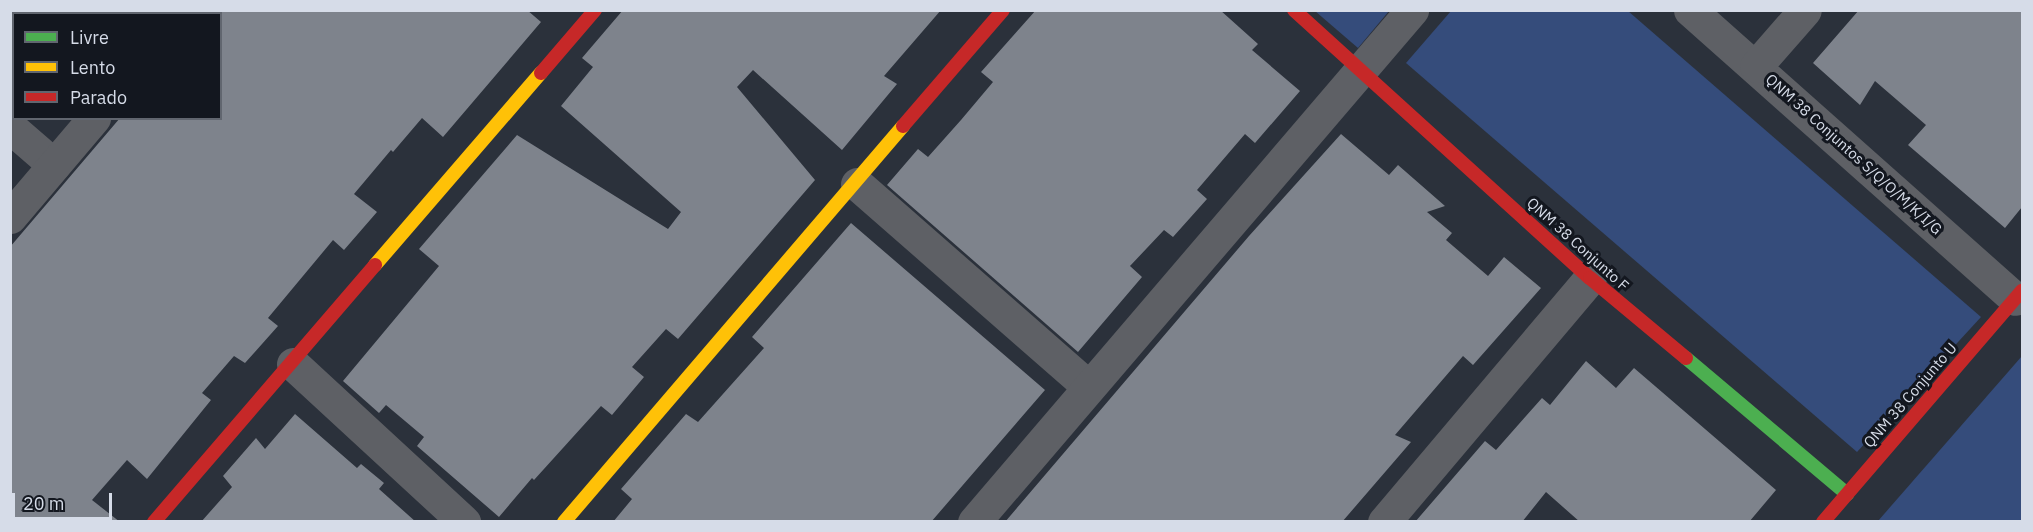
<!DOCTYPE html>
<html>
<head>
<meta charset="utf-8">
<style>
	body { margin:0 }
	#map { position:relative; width:2033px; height:532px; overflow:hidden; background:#2b313b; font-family:"IBM Plex Sans",sans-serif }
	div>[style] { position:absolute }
	.green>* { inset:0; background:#354c7b }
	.building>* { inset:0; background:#7e838c }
	.street>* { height:33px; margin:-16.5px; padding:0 16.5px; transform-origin:16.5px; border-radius:16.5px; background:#5e6065 }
	.fast>* { height:14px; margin:-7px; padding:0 7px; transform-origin:7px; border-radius:7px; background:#4caf50 }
	.slow>* { height:14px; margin:-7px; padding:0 7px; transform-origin:7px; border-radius:7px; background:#ffc107 }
	.jam>* { height:14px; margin:-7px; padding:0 7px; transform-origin:7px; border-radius:7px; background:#c62828 }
	span { translate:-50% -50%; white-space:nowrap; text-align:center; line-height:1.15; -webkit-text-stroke:6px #13171f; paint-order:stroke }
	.street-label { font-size:15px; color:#d6dce8 }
	.frame { position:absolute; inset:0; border:12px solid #d6dce8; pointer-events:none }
	.legend { position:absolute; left:12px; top:12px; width:210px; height:108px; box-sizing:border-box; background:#13171f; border:2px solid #61666f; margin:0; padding:8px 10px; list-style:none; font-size:18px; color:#d6dce8 }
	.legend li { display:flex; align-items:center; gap:12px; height:30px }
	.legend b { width:30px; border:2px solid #61666f }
	.scale { position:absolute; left:12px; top:493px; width:100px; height:27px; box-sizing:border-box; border:3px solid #d6dce8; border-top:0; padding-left:8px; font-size:18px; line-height:21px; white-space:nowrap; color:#d6dce8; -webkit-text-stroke:4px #13171f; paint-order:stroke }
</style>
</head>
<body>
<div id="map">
	<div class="green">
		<div style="clip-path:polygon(1315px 11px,1389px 11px,1358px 48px)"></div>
		<div style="clip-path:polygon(1451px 11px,1628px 11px,1981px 317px,1857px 452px,1406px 63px)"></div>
		<div style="clip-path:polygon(2022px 356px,2022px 521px,1878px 521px)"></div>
	</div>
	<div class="building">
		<div style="clip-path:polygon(220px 10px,527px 10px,541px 22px,443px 137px,422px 118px,393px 152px,391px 150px,354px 194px,377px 212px,344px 250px,333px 240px,268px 318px,278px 326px,245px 363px,234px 356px,202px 393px,211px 400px,147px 479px,127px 460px,92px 500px,120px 522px,10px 522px,10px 247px,120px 118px,220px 118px)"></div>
		<div style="clip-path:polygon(623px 10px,941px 10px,884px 76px,897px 84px,842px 150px,753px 70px,737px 87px,815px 180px,678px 339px,666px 329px,632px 367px,644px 377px,612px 415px,601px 406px,534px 480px,532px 478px,499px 517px,417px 446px,424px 437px,386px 405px,379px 413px,343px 381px,439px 266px,419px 249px,517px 135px,668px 229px,681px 212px,561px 106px,593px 67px,582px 58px)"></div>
		<div style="clip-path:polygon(1036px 10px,1220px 10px,1258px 44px,1252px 50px,1300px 91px,1255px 143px,1245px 134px,1197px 190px,1207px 199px,1173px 237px,1164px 230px,1130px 266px,1142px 277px,1078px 352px,887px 185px,918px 149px,928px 157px,961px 120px,993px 82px,981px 72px)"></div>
		<div style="clip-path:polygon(1859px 10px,2022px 10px,2022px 207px,2005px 228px,1908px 145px,1926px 125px,1875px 81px,1860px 105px,1813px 63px)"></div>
		<div style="clip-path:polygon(1341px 134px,1389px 175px,1398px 165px,1445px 206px,1427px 212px,1452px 233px,1446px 240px,1488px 276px,1504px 257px,1541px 288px,1473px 365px,1463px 356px,1395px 435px,1411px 442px,1342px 522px,1005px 522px,1249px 236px)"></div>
		<div style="clip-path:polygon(851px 223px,1045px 390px,931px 522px,613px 522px,632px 499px,621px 489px,686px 414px,698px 422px,764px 348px,752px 337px)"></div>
		<div style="clip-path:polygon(1586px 361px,1616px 388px,1634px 368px,1776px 490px,1749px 522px,1580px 522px,1546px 492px,1522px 522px,1415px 522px,1485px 441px,1496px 450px,1542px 398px,1550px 405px)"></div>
		<div style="clip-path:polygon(295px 414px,357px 468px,361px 464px,384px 483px,379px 489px,416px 522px,201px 522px,232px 487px,223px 476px,256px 438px,265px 449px)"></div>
	</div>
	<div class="street">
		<div style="left:1690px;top:10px;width:435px;rotate:41.6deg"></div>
		<div style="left:183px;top:14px;width:4px;rotate:-63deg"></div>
		<div style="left:1756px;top:66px;width:74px;rotate:-48.8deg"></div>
		<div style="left:10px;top:127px;width:58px;rotate:40.8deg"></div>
		<div style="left:857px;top:184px;width:308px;rotate:41.2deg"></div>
		<div style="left:10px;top:217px;width:130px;rotate:-49.7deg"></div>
		<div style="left:293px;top:364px;width:233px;rotate:42.7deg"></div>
		<div style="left:974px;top:522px;width:674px;rotate:-49.45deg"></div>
		<div style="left:1384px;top:522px;width:319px;rotate:-49.8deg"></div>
	</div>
	<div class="fast">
		<div style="left:1686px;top:358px;width:211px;rotate:40.2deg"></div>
	</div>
	<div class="slow">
		<div style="left:375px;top:265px;width:254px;rotate:-49.2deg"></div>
		<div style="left:564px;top:522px;width:521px;rotate:-49.43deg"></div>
	</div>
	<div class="jam">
		<div style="left:1294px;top:10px;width:399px;rotate:42.2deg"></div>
		<div style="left:1590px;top:278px;width:125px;rotate:39.8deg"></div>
		<div style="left:541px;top:73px;width:83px;rotate:-49.4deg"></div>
		<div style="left:903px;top:126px;width:153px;rotate:-49.2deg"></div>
		<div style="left:154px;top:522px;width:339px;rotate:-49.3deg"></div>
		<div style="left:1823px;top:522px;width:305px;rotate:-49.3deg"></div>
	</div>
	<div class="street-label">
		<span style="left:1854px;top:154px;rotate:42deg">QNM 38 Conjuntos S/Q/O/M/K/I/G</span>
		<span style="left:1578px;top:244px;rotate:42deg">QNM 38 Conjunto F</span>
		<span style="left:1910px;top:395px;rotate:-49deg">QNM 38 Conjunto U</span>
	</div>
	<div class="frame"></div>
	<ul class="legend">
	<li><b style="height:8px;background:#4caf50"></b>Livre</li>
	<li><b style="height:8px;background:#ffc107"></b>Lento</li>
	<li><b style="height:8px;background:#c62828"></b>Parado</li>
	</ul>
	<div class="scale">20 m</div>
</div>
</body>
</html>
